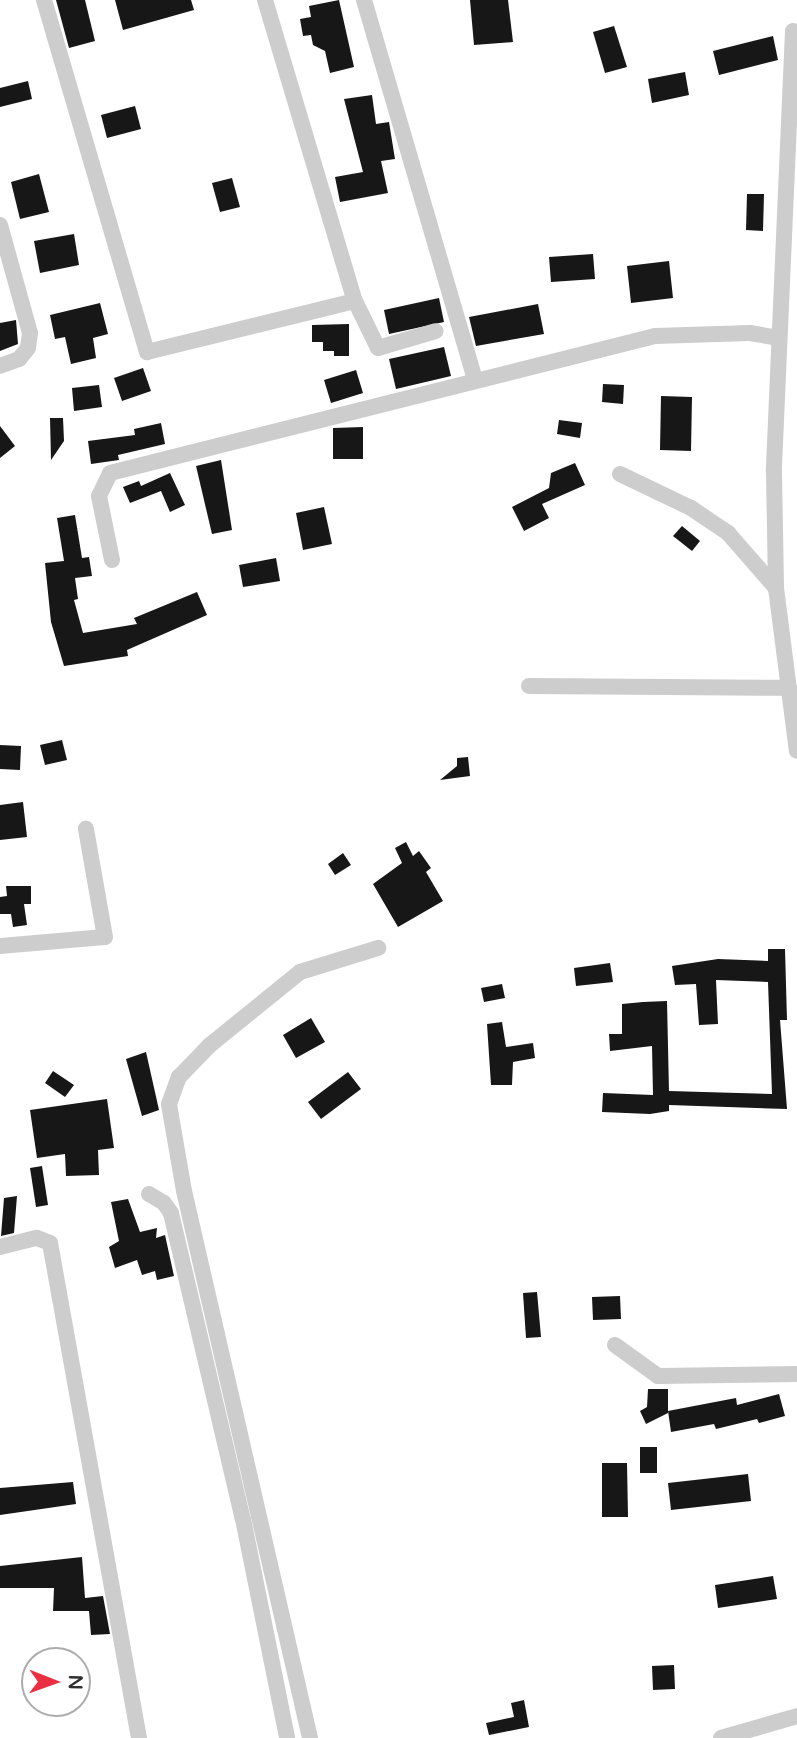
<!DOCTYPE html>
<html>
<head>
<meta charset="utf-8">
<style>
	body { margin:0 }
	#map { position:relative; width:797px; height:1738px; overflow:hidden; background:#fff; font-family:"Varela Round",sans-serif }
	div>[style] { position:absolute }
	.building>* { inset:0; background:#171717 }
	.minor>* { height:16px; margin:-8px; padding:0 8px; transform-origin:8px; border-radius:8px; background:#cdcdcd }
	span { translate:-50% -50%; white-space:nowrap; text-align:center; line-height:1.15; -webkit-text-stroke:7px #fff; paint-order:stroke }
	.north { position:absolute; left:21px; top:1647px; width:70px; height:70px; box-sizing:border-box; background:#fff; border:2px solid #acacac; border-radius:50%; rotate:91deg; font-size:19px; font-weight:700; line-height:28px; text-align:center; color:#303030 }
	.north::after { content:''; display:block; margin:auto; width:24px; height:32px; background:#eb2e40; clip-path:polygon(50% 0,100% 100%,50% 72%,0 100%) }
</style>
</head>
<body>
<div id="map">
	<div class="building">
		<div style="clip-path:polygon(56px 0,85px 0,95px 41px,69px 48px)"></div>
		<div style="clip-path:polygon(115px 0,191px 0,194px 10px,123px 30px)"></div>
		<div style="clip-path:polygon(339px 0,354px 67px,330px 73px,325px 51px,313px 45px,311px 35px,303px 36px,300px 19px,311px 17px,309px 6px)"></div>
		<div style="clip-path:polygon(470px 0,508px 0,513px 42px,474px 45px)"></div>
		<div style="clip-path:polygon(614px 26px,627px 67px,605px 73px,593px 32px)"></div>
		<div style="clip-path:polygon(773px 36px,778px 60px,719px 75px,713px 51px)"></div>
		<div style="clip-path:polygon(685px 72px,689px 95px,652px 103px,648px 79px)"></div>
		<div style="clip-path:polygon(28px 81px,32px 99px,0 107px,0 88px)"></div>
		<div style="clip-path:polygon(372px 95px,376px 124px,389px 122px,395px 159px,381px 161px,388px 193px,340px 202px,335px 177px,363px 172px,344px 99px)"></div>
		<div style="clip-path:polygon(135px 106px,141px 129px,107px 138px,101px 115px)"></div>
		<div style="clip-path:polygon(39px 174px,49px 212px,20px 219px,11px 182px)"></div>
		<div style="clip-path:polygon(232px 178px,240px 207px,220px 212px,212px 183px)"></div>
		<div style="clip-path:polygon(747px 194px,764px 194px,763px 231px,746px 230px)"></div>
		<div style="clip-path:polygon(74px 234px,79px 265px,40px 273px,34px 241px)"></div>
		<div style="clip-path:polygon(593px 254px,595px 279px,551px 282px,549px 257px)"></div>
		<div style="clip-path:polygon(669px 261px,673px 298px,631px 303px,627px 266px)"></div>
		<div style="clip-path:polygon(439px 298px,444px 322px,389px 334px,384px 310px)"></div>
		<div style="clip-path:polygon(100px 303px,108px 334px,93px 338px,96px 358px,71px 364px,65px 337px,55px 339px,50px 315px)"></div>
		<div style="clip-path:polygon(538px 304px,544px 334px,476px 346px,469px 317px)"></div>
		<div style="clip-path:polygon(16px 320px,18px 344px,0 351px,0 323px)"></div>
		<div style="clip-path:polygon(349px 324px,349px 356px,334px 356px,334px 351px,323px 351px,323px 342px,312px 342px,312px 325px)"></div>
		<div style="clip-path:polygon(444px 347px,451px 376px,396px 389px,389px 359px)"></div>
		<div style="clip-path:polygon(143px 368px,151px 391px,122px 401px,114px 378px)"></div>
		<div style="clip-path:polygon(356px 370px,363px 393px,331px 403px,324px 380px)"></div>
		<div style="clip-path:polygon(603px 384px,624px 385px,623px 404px,602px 402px)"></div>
		<div style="clip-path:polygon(99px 385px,102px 407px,74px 411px,72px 388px)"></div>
		<div style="clip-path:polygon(661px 396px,692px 397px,691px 451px,660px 450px)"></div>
		<div style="clip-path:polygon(50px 418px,63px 418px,64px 441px,51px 460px)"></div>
		<div style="clip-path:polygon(559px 420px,582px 423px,580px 438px,557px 434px)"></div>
		<div style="clip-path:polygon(161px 423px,165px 444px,118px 455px,119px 460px,91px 464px,88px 441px,135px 435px,134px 429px)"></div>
		<div style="clip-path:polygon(0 426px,15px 446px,0 458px)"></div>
		<div style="clip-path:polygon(363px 427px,363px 459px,333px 459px,333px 428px)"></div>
		<div style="clip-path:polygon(221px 460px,232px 530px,212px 534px,196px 466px)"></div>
		<div style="clip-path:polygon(575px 463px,585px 485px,542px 504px,549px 518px,524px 531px,512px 507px,549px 488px,551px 473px)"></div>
		<div style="clip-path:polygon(170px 473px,185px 505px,170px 512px,161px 491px,130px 503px,123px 487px,139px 481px,141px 486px)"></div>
		<div style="clip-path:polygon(324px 507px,332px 544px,303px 550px,296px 513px)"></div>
		<div style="clip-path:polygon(75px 515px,82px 558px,89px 557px,92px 576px,75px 578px,78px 599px,74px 600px,83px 633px,137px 624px,134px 618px,197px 592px,207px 615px,127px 650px,128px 656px,64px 666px,51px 622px,45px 563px,64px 561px,57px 518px)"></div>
		<div style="clip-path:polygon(682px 526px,700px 541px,692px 551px,673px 536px)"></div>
		<div style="clip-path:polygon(276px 558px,280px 581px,243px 587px,239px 565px)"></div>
		<div style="clip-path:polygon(62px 740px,67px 760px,45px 765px,40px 745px)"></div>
		<div style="clip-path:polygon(0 745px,21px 746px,20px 770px,0 769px)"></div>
		<div style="clip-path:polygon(468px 757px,470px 776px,440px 780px,457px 766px,457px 758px)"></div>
		<div style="clip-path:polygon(23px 802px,27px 837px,0 840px,0 805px)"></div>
		<div style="clip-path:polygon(406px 842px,413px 856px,419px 851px,431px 868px,426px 872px,443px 901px,398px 927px,373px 884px,402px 863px,395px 848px)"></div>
		<div style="clip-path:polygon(343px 853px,351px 865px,335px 875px,328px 864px)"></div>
		<div style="clip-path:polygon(6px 886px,31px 886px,31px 904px,24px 904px,27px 925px,13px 927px,11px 914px,0 914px,0 897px,7px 896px)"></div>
		<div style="clip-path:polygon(768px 949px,785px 949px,787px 1020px,780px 1020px,787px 1109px,669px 1105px,669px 1111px,650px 1114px,602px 1112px,603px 1093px,653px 1095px,652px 1046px,610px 1051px,609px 1034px,622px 1034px,622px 1004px,643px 1002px,667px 1001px,669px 1091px,772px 1094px,768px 982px,716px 980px,718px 1024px,699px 1025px,696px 984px,675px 985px,672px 966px,718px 959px,768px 961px)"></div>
		<div style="clip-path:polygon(610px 963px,613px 982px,576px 986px,574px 968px)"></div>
		<div style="clip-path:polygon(502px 984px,505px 998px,484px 1002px,481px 988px)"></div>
		<div style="clip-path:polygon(311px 1018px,325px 1042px,296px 1058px,283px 1035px)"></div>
		<div style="clip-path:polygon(502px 1022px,506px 1047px,533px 1043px,535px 1058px,513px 1062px,512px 1085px,491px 1085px,487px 1024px)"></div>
		<div style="clip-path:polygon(146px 1052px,159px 1110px,142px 1116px,126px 1059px)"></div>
		<div style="clip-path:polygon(53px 1071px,74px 1085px,65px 1097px,45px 1083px)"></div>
		<div style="clip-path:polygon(348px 1072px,361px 1089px,321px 1119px,308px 1102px)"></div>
		<div style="clip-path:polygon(107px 1099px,114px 1148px,98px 1150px,99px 1175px,66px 1176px,65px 1154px,37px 1158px,30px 1110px)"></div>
		<div style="clip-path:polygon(42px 1166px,48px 1205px,36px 1207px,30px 1168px)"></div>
		<div style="clip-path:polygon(17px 1196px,14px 1233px,1px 1236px,4px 1198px)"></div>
		<div style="clip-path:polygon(128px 1199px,140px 1232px,157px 1228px,156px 1238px,165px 1235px,174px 1276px,157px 1280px,155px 1271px,142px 1275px,137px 1260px,115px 1268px,109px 1247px,119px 1241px,111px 1202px)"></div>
		<div style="clip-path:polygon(537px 1292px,541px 1337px,526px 1338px,523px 1293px)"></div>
		<div style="clip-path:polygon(620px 1296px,621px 1319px,593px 1320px,592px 1297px)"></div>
		<div style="clip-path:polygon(648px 1389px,668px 1389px,668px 1413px,646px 1424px,640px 1411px,647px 1407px)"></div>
		<div style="clip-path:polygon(779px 1394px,785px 1416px,759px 1423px,757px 1419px,716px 1429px,714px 1424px,671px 1432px,668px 1411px,736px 1398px,737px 1405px)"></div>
		<div style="clip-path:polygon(640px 1447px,657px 1447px,657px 1473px,640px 1473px)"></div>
		<div style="clip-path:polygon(602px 1463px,627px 1463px,628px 1517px,602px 1517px)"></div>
		<div style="clip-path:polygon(748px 1474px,751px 1501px,671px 1510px,668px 1483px)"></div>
		<div style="clip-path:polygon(73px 1482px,76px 1504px,0 1515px,0 1488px)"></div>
		<div style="clip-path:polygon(82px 1557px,85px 1598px,103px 1596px,110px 1634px,91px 1635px,89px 1611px,53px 1611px,54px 1588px,0 1588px,0 1566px)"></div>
		<div style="clip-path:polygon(773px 1576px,777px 1599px,718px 1608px,715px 1585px)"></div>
		<div style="clip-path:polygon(674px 1665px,675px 1689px,653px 1690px,652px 1666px)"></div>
		<div style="clip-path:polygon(524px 1700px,529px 1727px,489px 1735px,486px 1723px,514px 1717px,511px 1703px)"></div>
	</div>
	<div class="minor">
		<div style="left:44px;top:0;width:367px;rotate:73.7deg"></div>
		<div style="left:147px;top:352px;width:214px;rotate:-13.8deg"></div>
		<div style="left:265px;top:0;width:314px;rotate:73.4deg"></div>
		<div style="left:355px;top:301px;width:52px;rotate:63.9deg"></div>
		<div style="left:378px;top:348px;width:60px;rotate:-16.3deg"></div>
		<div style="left:364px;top:0;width:396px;rotate:73.7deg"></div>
		<div style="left:793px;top:31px;width:441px;rotate:92.5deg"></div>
		<div style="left:774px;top:472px;width:116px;rotate:89deg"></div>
		<div style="left:776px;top:588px;width:164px;rotate:82.7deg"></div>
		<div style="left:0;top:225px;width:112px;rotate:74.5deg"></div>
		<div style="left:30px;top:333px;width:15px;rotate:98deg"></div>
		<div style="left:28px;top:348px;width:14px;rotate:129deg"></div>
		<div style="left:19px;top:359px;width:20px;rotate:160deg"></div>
		<div style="left:620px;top:474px;width:79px;rotate:25.6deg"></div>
		<div style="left:691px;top:508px;width:45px;rotate:34deg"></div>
		<div style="left:728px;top:533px;width:73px;rotate:48.9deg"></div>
		<div style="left:112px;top:560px;width:65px;rotate:-101.5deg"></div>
		<div style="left:99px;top:496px;width:25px;rotate:-64deg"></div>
		<div style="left:110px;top:473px;width:562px;rotate:-14.11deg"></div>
		<div style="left:655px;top:336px;width:95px;rotate:-1.8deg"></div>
		<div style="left:750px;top:333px;width:28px;rotate:10deg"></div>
		<div style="left:529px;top:686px;width:260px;rotate:0.4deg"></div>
		<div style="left:0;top:946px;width:105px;rotate:-4.9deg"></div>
		<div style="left:105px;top:937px;width:110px;rotate:-100deg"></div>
		<div style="left:149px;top:1194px;width:17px;rotate:31deg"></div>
		<div style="left:164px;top:1203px;width:12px;rotate:55deg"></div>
		<div style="left:171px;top:1213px;width:314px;rotate:76.8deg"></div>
		<div style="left:243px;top:1519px;width:223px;rotate:78.6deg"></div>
		<div style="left:0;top:1247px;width:38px;rotate:-14deg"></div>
		<div style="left:37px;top:1238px;width:14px;rotate:21deg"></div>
		<div style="left:50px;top:1243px;width:503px;rotate:79.81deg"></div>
		<div style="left:615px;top:1345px;width:53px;rotate:35.8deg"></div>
		<div style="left:658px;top:1376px;width:139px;rotate:-0.8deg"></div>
		<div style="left:310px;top:1738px;width:561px;rotate:-102.97deg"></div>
		<div style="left:184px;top:1191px;width:88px;rotate:-99.8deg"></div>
		<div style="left:169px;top:1104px;width:29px;rotate:-70deg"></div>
		<div style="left:179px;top:1077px;width:45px;rotate:-45.9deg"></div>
		<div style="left:210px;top:1045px;width:116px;rotate:-39deg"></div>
		<div style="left:300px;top:972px;width:82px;rotate:-17.1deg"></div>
		<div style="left:721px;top:1738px;width:79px;rotate:-16.1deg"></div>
	</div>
	<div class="north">N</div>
</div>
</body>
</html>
